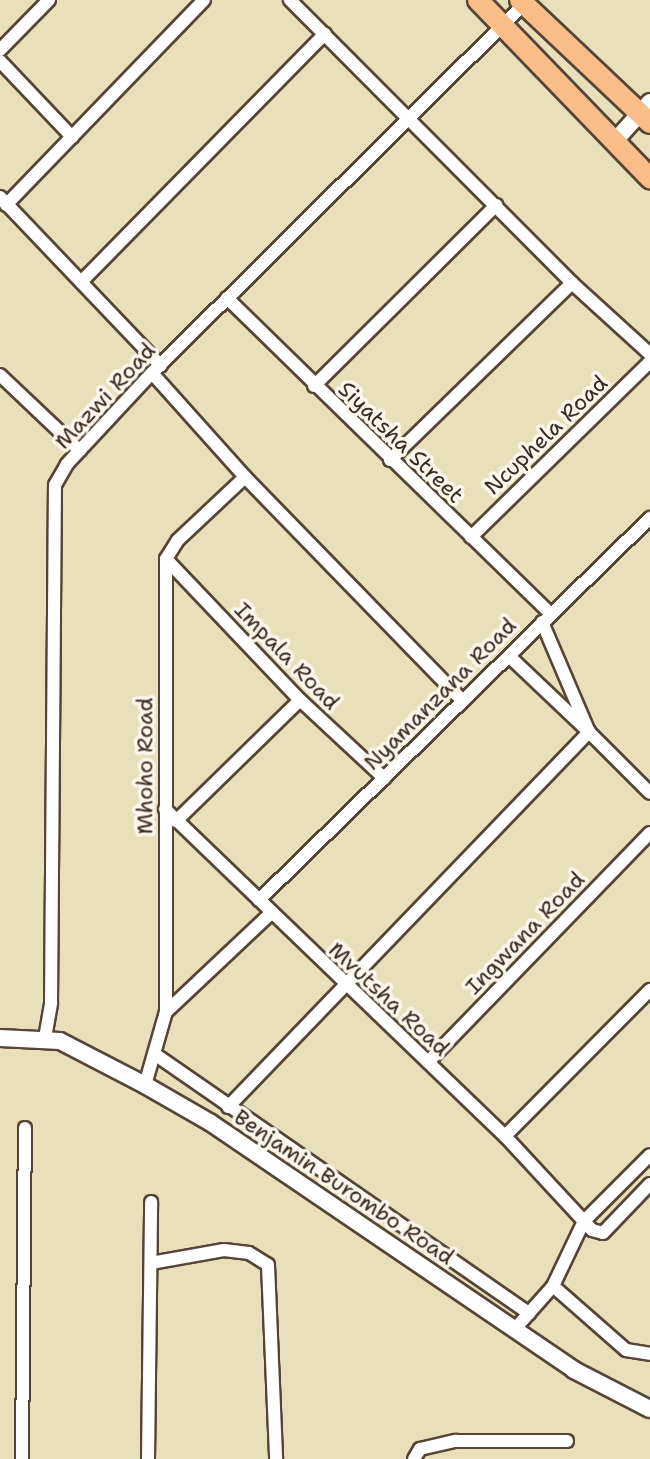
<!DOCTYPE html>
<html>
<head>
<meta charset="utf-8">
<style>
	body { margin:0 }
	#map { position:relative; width:650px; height:1459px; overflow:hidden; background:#e8e0bb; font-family:"Shantell Sans",sans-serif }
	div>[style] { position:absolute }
	.roads { filter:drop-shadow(2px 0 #554536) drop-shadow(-2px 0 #554536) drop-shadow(0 2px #554536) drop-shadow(0 -2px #554536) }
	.minor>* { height:12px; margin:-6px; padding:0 6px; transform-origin:6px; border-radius:6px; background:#fff }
	.tertiary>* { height:16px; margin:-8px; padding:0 8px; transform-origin:8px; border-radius:8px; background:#fff }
	.primary>* { height:20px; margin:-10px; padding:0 10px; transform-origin:10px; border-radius:10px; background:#f8bd89 }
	span { translate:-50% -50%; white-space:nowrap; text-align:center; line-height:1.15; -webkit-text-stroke:7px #fbf7ec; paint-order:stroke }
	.street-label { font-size:22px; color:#3b2a1e }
</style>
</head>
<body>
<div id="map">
	<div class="roads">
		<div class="minor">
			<div style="left:290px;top:0;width:400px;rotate:45.1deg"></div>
			<div style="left:572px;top:283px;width:105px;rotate:42.3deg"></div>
			<div style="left:0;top:50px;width:70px;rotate:-45.6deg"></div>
			<div style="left:0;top:61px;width:105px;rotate:46.5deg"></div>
			<div style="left:0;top:197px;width:233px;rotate:46.4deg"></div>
			<div style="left:6px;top:205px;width:285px;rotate:-46deg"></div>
			<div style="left:81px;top:282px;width:348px;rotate:-45.5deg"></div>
			<div style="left:227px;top:298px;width:451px;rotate:44.3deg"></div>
			<div style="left:152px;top:373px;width:140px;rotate:48.2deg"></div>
			<div style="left:245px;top:477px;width:311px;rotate:45.8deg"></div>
			<div style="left:0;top:375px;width:110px;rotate:43.5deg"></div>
			<div style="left:314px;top:386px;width:257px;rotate:-44.8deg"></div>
			<div style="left:390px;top:460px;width:254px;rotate:-44.2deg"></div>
			<div style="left:471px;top:537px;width:250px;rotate:-44.4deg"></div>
			<div style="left:166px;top:559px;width:195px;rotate:46.5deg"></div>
			<div style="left:300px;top:700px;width:115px;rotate:42.9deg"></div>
			<div style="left:542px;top:622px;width:120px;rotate:66.9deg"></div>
			<div style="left:589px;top:732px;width:86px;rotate:45deg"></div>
			<div style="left:165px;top:809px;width:472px;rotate:43.9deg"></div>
			<div style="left:505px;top:1136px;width:128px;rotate:47.2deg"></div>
			<div style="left:592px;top:1230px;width:11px;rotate:15deg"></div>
			<div style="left:603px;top:1233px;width:68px;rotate:-46.2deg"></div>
			<div style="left:176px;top:821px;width:173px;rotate:-44.3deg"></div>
			<div style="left:259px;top:900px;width:547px;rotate:-44.33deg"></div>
			<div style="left:166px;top:1012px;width:143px;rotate:-43.3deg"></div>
			<div style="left:53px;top:1040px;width:8px;rotate:-166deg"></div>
			<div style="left:45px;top:1038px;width:36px;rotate:-80deg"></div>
			<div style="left:51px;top:1003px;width:518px;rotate:-89.56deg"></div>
			<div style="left:55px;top:485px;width:24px;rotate:-60deg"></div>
			<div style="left:67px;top:464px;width:125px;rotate:-47deg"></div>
			<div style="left:152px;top:373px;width:524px;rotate:-44.77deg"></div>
			<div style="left:156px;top:1055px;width:454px;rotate:34.7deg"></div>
			<div style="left:428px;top:1062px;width:319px;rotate:-45.9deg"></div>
			<div style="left:145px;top:1085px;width:76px;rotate:-74deg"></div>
			<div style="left:166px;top:1012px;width:453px;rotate:-90deg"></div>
			<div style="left:166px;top:559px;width:22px;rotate:-58deg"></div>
			<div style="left:178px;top:540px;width:92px;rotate:-43.2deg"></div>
			<div style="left:228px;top:1107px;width:521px;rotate:-46.09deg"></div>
			<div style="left:589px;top:732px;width:110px;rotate:-136.5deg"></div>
			<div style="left:505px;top:1136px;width:206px;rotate:-45.2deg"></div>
			<div style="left:151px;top:1263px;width:74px;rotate:-10.1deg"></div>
			<div style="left:224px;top:1250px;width:25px;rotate:7deg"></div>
			<div style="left:249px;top:1253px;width:22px;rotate:32deg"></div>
			<div style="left:268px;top:1265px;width:194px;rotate:87.6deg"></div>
			<div style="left:553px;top:1286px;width:97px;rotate:41.2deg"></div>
			<div style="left:626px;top:1350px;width:24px;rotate:9deg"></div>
			<div style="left:514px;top:1330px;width:59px;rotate:-48.4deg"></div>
			<div style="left:553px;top:1286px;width:72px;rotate:-64.5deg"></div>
			<div style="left:584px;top:1221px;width:93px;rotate:-45deg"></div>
			<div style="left:22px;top:1459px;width:331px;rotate:-89.5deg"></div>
			<div style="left:148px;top:1459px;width:257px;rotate:-89.3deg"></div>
			<div style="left:414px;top:1459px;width:12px;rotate:-59deg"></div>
			<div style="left:420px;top:1449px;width:37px;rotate:-13deg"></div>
			<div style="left:456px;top:1441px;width:111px"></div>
		</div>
		<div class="tertiary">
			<div style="left:614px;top:142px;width:54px;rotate:-48deg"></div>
			<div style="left:0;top:1038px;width:60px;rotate:2.9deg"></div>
			<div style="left:60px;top:1041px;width:96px;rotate:27.4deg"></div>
			<div style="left:145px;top:1085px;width:76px;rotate:29.9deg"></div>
			<div style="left:211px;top:1123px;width:439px;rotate:34.2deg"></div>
			<div style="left:574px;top:1370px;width:85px;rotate:27.2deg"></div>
		</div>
		<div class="primary">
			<div style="left:478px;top:0;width:248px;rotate:46deg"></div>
			<div style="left:520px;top:0;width:179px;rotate:43.4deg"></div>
		</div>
	</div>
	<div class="street-label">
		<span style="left:105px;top:396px;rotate:-47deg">Mazwi Road</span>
		<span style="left:546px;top:435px;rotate:-44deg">Ncuphela Road</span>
		<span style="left:401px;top:442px;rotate:44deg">Siyatsha Street</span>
		<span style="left:287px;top:656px;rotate:46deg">Impala Road</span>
		<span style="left:440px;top:694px;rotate:-45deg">Nyamanzana Road</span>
		<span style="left:145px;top:766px;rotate:-90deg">Mhoho Road</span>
		<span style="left:525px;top:933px;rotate:-46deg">Ingwana Road</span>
		<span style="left:389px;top:999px;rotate:43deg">Mvutsha Road</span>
		<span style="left:344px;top:1187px;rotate:34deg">Benjamin Burombo Road</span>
	</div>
</div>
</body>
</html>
